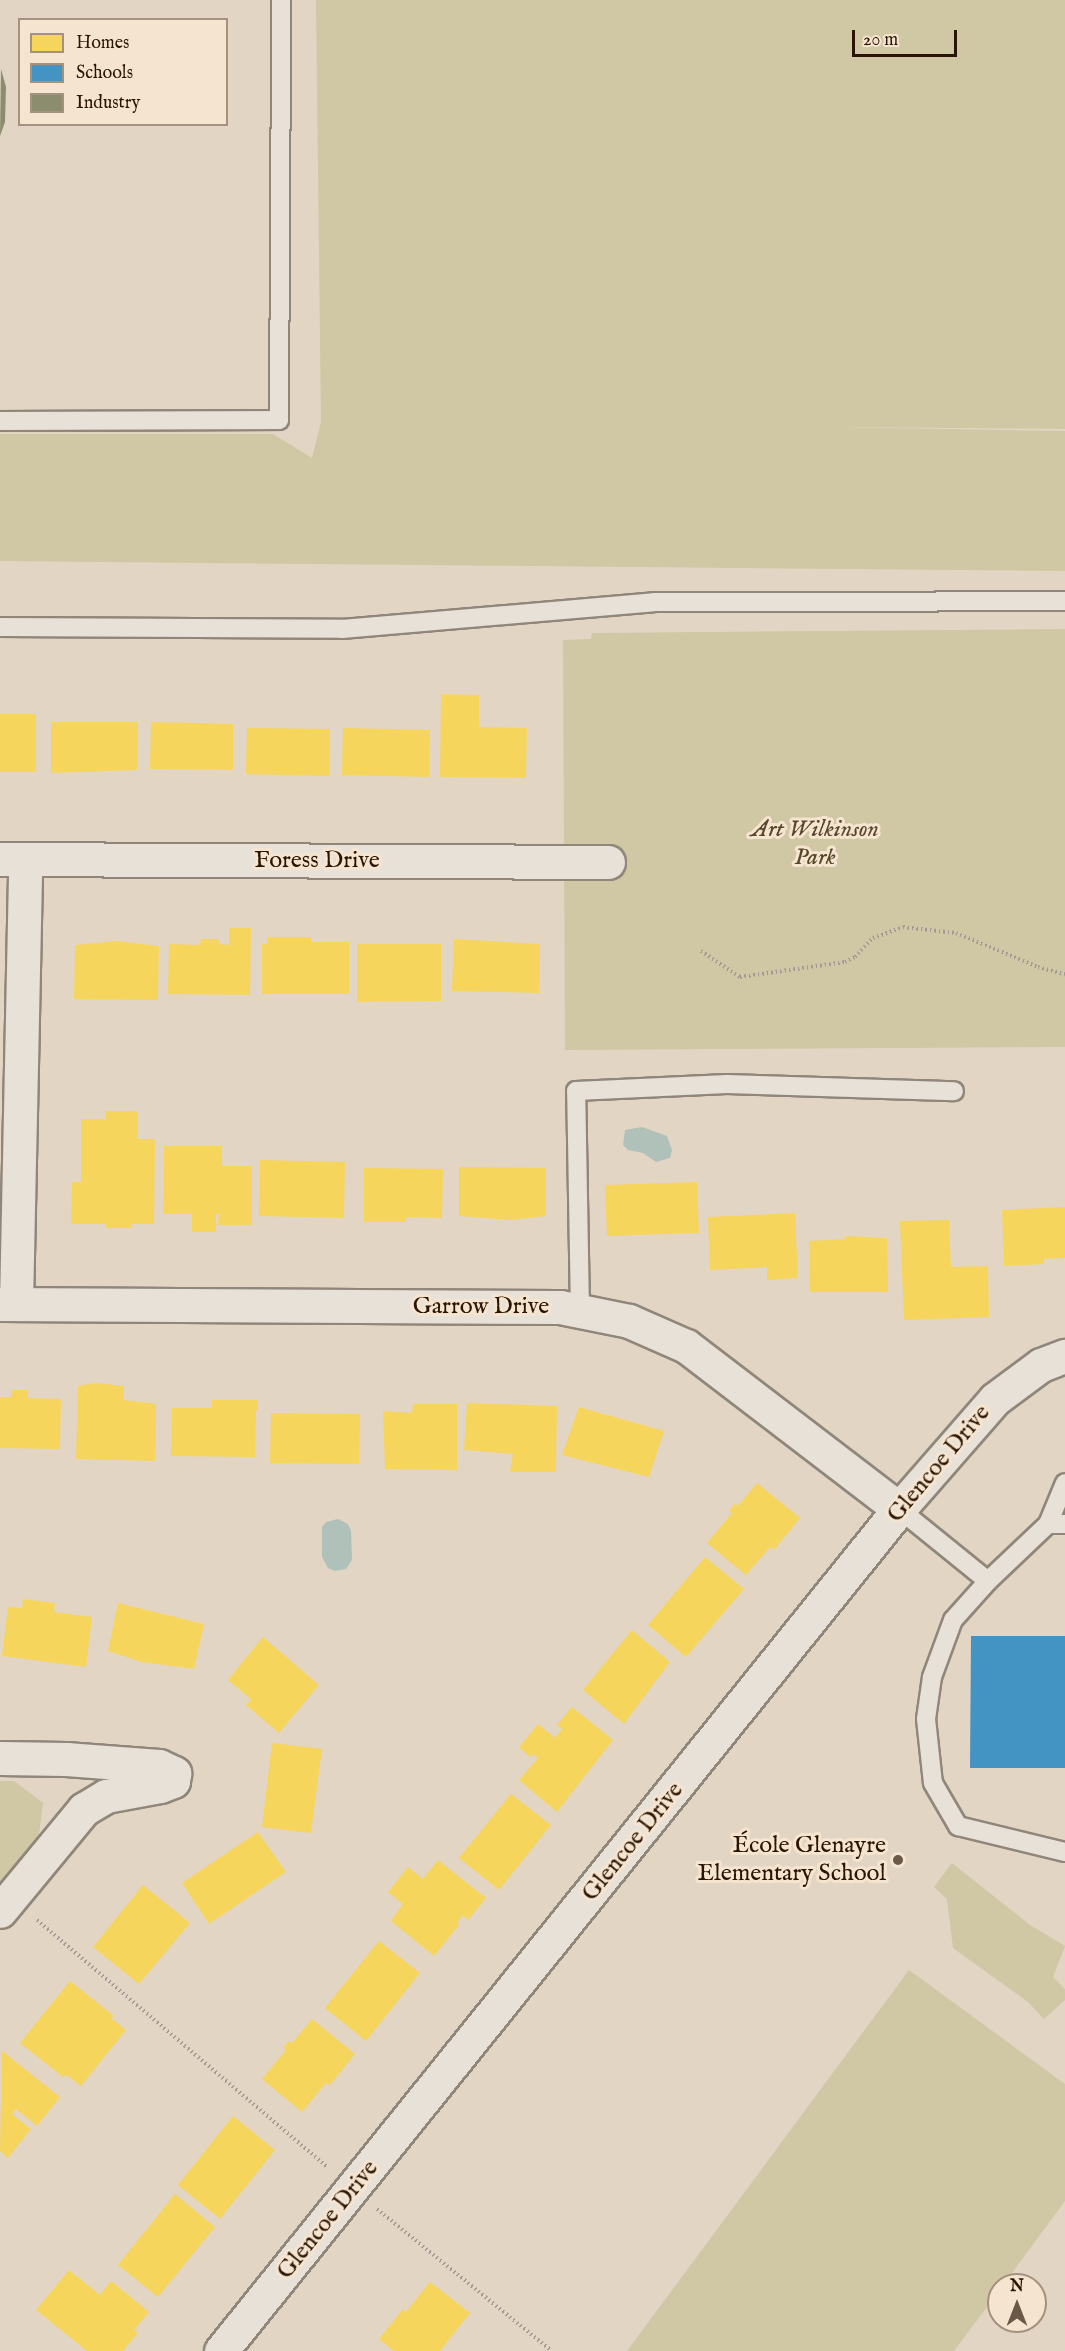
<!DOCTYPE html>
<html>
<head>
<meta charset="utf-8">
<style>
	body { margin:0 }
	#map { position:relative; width:1065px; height:2351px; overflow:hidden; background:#e2d5c4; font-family:"IM FELL English",serif }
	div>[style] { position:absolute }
	.green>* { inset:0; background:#d0c7a4 }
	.water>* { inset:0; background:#b0c1ba }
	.homes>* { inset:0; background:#f6d55c }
	.schools>* { inset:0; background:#4393c3 }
	.industry>* { inset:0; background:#8c8c6e }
	.path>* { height:4px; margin-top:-2px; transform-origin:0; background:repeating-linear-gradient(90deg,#a39b93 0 1.5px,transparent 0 4.5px) }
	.roads { filter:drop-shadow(2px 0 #90867a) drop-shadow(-2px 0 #90867a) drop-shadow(0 2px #90867a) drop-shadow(0 -2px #90867a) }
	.lane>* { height:18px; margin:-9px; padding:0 9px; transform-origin:9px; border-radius:9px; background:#e8e1d8 }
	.street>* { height:33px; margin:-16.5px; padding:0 16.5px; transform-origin:16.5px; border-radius:16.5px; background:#e8e1d8 }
	.secondary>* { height:33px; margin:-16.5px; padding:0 16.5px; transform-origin:16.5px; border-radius:16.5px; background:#e8e1d8 }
	.dots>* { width:16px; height:16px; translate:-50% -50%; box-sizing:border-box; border:3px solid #f5e5d0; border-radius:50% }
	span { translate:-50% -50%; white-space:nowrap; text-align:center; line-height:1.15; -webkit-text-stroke:6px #f5e5d0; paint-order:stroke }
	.park-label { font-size:24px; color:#58462a; font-style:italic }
	.street-label { font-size:24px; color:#2b1402 }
	.poi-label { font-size:24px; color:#2b1402 }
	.right { translate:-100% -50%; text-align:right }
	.legend { position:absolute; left:18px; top:18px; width:210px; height:108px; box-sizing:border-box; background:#f5e5d0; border:2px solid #a4917e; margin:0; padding:8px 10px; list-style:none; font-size:18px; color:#2b1402 }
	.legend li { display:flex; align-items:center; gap:12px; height:30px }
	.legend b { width:30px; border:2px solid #a4917e }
	.north { position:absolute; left:987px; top:2273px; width:60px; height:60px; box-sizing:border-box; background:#f5e5d0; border:2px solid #a4917e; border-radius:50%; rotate:0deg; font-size:16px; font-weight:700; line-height:24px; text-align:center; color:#2b1402 }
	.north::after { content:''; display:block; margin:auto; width:21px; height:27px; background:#6b5846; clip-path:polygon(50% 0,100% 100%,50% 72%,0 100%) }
	.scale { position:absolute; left:852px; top:30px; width:105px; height:27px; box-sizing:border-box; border:3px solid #2b1402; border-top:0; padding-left:8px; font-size:18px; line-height:21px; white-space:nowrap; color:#2b1402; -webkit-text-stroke:4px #f5e5d0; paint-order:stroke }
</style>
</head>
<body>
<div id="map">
	<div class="green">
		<div style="clip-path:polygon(316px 0,1065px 0,1065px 429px,823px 427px,1065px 431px,1065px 571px,0 561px,0 434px,273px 434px,312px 458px,321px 422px)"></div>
		<div style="clip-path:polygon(1065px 629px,1065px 1047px,565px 1050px,563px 640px,591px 639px,592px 633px)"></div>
		<div style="clip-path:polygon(0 1781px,14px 1781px,43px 1803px,38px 1843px,0 1888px)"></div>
		<div style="clip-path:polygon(952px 1863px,1030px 1925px,1065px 1946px,1053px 1977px,1065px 1989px,1065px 2000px,1044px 2019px,1028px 2002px,953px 1948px,947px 1899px,934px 1887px)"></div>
		<div style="clip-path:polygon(909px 1970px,1065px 2084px,1065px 2201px,1003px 2285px,999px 2285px,999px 2291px,954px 2351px,627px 2351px)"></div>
	</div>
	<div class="water">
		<div style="clip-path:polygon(642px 1127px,667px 1136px,672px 1150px,670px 1158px,656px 1162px,643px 1153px,628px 1150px,623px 1145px,625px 1130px)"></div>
		<div style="clip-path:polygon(338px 1519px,348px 1524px,351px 1531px,352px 1560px,346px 1569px,335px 1571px,328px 1568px,322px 1557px,322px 1527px,326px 1522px)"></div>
	</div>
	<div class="homes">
		<div style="clip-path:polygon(441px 694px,479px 695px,479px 727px,527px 728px,526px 778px,440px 777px)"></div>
		<div style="clip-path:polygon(0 714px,36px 714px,36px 772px,0 772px)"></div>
		<div style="clip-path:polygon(51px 722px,138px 722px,137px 770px,51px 773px)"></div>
		<div style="clip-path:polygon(151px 722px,233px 724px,233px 770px,150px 769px)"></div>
		<div style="clip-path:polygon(247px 728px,330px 729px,329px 776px,246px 774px)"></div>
		<div style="clip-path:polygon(343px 728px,430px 730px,429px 777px,342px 775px)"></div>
		<div style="clip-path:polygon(229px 928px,251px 928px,250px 995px,168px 994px,169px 944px,200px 945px,201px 939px,219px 939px,219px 944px,229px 945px)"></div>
		<div style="clip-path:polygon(267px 937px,311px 937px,311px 942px,349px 942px,349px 994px,262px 994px,262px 944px,267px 944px)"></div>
		<div style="clip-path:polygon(454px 939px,540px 944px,539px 993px,452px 991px)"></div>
		<div style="clip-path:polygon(117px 941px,159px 946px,158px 1000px,74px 999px,75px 945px)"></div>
		<div style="clip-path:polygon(357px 944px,441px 944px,441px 1001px,357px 1002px)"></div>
		<div style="clip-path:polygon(106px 1111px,138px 1111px,138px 1139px,155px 1139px,154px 1224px,132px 1224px,132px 1228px,106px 1228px,106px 1224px,71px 1224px,72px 1182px,81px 1182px,81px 1119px,106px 1119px)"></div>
		<div style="clip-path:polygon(164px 1146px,222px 1146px,222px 1166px,252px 1166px,252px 1225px,218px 1225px,219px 1214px,216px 1214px,216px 1232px,192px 1232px,192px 1214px,163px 1214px)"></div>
		<div style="clip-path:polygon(260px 1160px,345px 1162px,344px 1218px,259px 1216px)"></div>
		<div style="clip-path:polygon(459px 1167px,546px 1168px,546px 1216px,510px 1220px,459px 1216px)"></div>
		<div style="clip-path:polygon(364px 1168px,443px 1169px,442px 1218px,406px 1217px,406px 1222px,364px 1222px)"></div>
		<div style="clip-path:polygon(697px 1182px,699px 1233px,607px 1236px,605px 1185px)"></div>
		<div style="clip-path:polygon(1065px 1207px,1065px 1258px,1044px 1259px,1044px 1264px,1004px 1266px,1002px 1210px)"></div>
		<div style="clip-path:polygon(795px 1213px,798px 1278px,767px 1280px,767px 1267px,710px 1270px,708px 1217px)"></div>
		<div style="clip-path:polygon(949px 1220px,951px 1267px,988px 1266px,989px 1317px,904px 1320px,900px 1221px)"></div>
		<div style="clip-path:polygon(846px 1236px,887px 1238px,888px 1292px,810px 1292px,809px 1241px,846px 1239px)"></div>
		<div style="clip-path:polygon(95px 1383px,124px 1386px,123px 1400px,156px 1404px,155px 1461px,76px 1459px,78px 1386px)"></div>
		<div style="clip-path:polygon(11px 1390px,28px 1390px,28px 1398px,61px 1399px,60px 1449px,0 1448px,0 1397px,11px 1397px)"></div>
		<div style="clip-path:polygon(212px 1400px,258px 1400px,258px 1410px,256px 1410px,255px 1457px,171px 1456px,172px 1408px,212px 1408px)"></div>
		<div style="clip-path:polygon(467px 1403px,557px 1406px,556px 1472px,510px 1472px,513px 1454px,464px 1450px)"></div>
		<div style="clip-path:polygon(413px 1404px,457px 1404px,457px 1470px,385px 1469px,383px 1411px,412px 1413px)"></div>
		<div style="clip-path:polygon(579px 1407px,664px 1431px,649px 1477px,562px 1455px)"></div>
		<div style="clip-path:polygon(271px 1413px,360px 1414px,359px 1464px,270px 1463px)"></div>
		<div style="clip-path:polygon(757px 1483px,800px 1518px,774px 1550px,770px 1547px,746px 1575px,707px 1543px,732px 1513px,729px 1511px,735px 1503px,738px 1506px)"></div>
		<div style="clip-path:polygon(705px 1557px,744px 1589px,686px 1657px,648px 1625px)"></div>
		<div style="clip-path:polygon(23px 1599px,55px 1603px,54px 1612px,92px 1617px,86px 1667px,2px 1656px,8px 1607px,22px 1608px)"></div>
		<div style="clip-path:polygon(118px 1603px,204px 1624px,194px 1669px,142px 1662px,108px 1651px)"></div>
		<div style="clip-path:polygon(632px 1630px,670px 1662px,624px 1724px,583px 1690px)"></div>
		<div style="clip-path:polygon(263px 1637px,319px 1685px,279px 1733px,246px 1705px,251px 1699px,228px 1680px)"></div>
		<div style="clip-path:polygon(572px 1707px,613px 1740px,557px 1812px,519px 1780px,538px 1758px,533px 1754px,530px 1757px,519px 1747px,538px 1724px,555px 1738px,562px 1729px,557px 1725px)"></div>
		<div style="clip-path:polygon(272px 1743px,322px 1749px,311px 1833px,262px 1827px)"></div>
		<div style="clip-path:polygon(511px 1794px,551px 1825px,499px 1890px,459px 1858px)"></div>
		<div style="clip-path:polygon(258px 1832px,286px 1872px,209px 1924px,182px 1883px)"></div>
		<div style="clip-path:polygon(438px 1860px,486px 1898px,468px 1920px,463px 1915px,457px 1923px,459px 1925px,434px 1956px,391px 1921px,403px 1904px,388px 1892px,408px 1867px,423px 1879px)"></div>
		<div style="clip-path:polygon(143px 1885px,190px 1923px,139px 1984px,93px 1947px)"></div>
		<div style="clip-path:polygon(379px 1941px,420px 1973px,366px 2041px,325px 2008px)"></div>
		<div style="clip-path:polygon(70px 1981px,114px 2016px,111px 2018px,126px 2030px,81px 2086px,66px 2075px,63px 2077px,20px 2043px)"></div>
		<div style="clip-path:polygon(312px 2019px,355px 2054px,330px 2085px,326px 2083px,302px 2112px,262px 2079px,286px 2050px,283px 2048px,289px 2041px,292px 2043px)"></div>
		<div style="clip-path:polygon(2px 2051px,60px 2097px,37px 2126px,16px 2109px,12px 2114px,31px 2129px,8px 2158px,0 2151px)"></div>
		<div style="clip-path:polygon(233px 2116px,275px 2150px,220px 2219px,178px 2185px)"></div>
		<div style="clip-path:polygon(175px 2194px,215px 2227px,158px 2297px,118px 2265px)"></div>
		<div style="clip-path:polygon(69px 2270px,100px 2295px,111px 2281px,149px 2312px,134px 2330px,138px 2333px,123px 2351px,87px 2351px,36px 2310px)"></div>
		<div style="clip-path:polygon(430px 2282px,470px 2313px,440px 2351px,394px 2351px,379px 2339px,403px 2309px,406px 2312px)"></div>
	</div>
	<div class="schools">
		<div style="clip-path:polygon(971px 1636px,1065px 1636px,1065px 1768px,970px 1768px)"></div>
	</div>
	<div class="industry">
		<div style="clip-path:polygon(1px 69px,6px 87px,5px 122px,0 136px)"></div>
	</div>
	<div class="path">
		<div style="left:701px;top:951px;width:47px;rotate:33.7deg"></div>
		<div style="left:740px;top:977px;width:106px;rotate:-8.1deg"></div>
		<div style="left:845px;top:962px;width:11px;rotate:-27deg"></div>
		<div style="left:855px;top:957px;width:26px;rotate:-47deg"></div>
		<div style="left:873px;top:938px;width:32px;rotate:-20deg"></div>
		<div style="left:903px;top:927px;width:53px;rotate:6.5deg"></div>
		<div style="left:956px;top:933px;width:89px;rotate:22.5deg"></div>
		<div style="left:1038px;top:967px;width:28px;rotate:15deg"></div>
		<div style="left:37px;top:1920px;width:380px;rotate:40.4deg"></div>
		<div style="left:377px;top:2209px;width:225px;rotate:39.1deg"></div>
	</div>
	<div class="roads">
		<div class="lane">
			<div style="left:0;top:421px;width:279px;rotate:-0.2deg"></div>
			<div style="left:279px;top:420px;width:420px;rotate:-89.7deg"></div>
			<div style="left:0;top:627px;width:342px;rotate:0.3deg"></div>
			<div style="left:342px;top:629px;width:313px;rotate:-4.9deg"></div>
			<div style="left:654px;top:602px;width:411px;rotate:-0.1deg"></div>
			<div style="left:580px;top:1311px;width:220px;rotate:-91deg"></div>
			<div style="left:576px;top:1091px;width:151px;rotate:-2.7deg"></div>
			<div style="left:727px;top:1084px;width:227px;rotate:1.8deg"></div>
			<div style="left:899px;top:1509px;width:114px;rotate:39deg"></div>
			<div style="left:1048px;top:1524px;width:44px;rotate:-67.5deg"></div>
			<div style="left:1065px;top:1524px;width:17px;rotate:180deg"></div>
			<div style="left:1048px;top:1524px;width:83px;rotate:136.5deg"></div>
			<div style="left:988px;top:1581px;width:52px;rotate:131.9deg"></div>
			<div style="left:953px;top:1620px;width:61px;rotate:110.2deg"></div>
			<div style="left:932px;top:1677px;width:42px;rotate:98.1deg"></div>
			<div style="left:926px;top:1719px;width:64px;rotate:83.8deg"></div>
			<div style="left:933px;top:1783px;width:50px;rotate:59.8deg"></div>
			<div style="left:958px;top:1826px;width:110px;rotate:13.7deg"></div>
		</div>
		<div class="street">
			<div style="left:0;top:859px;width:608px;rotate:0.28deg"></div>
			<div style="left:0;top:1304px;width:560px;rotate:0.31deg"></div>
			<div style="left:560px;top:1307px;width:70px;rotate:11.5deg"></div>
			<div style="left:629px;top:1321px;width:62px;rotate:23.7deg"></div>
			<div style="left:686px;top:1346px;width:268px;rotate:37.4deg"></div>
			<div style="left:16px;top:1304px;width:445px;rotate:-88.8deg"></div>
			<div style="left:0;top:1758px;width:66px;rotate:0.9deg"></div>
			<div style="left:66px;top:1759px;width:93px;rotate:4.3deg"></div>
			<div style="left:159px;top:1766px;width:17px;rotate:25deg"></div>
			<div style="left:174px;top:1773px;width:8px;rotate:97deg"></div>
			<div style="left:173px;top:1781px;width:14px;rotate:159deg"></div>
			<div style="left:160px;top:1786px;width:55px;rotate:169.5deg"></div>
			<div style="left:106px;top:1796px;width:26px;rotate:149deg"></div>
			<div style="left:84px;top:1809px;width:132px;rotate:129.5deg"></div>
		</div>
		<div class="secondary">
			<div style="left:221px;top:2351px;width:1081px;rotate:-51.16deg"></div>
			<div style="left:899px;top:1509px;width:146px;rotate:-48.9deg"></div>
			<div style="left:995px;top:1399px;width:57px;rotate:-36.5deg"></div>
			<div style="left:1041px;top:1365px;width:26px;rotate:-21deg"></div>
		</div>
	</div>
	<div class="dots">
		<div style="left:898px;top:1860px;background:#6b5846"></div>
	</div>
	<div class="park-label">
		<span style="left:815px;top:844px">Art Wilkinson<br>Park</span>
	</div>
	<div class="street-label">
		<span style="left:317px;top:861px">Foress Drive</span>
		<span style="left:481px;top:1307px">Garrow Drive</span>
		<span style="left:939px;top:1464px;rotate:-50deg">Glencoe Drive</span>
		<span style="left:633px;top:1842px;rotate:-51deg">Glencoe Drive</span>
		<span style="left:328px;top:2220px;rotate:-51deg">Glencoe Drive</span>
	</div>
	<div class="poi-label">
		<span class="right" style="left:886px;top:1860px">École Glenayre<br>Elementary School</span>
	</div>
	<ul class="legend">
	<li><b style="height:16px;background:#f6d55c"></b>Homes</li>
	<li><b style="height:16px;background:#4393c3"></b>Schools</li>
	<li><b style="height:16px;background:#8c8c6e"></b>Industry</li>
	</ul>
	<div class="north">N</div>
	<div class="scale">20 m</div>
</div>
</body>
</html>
